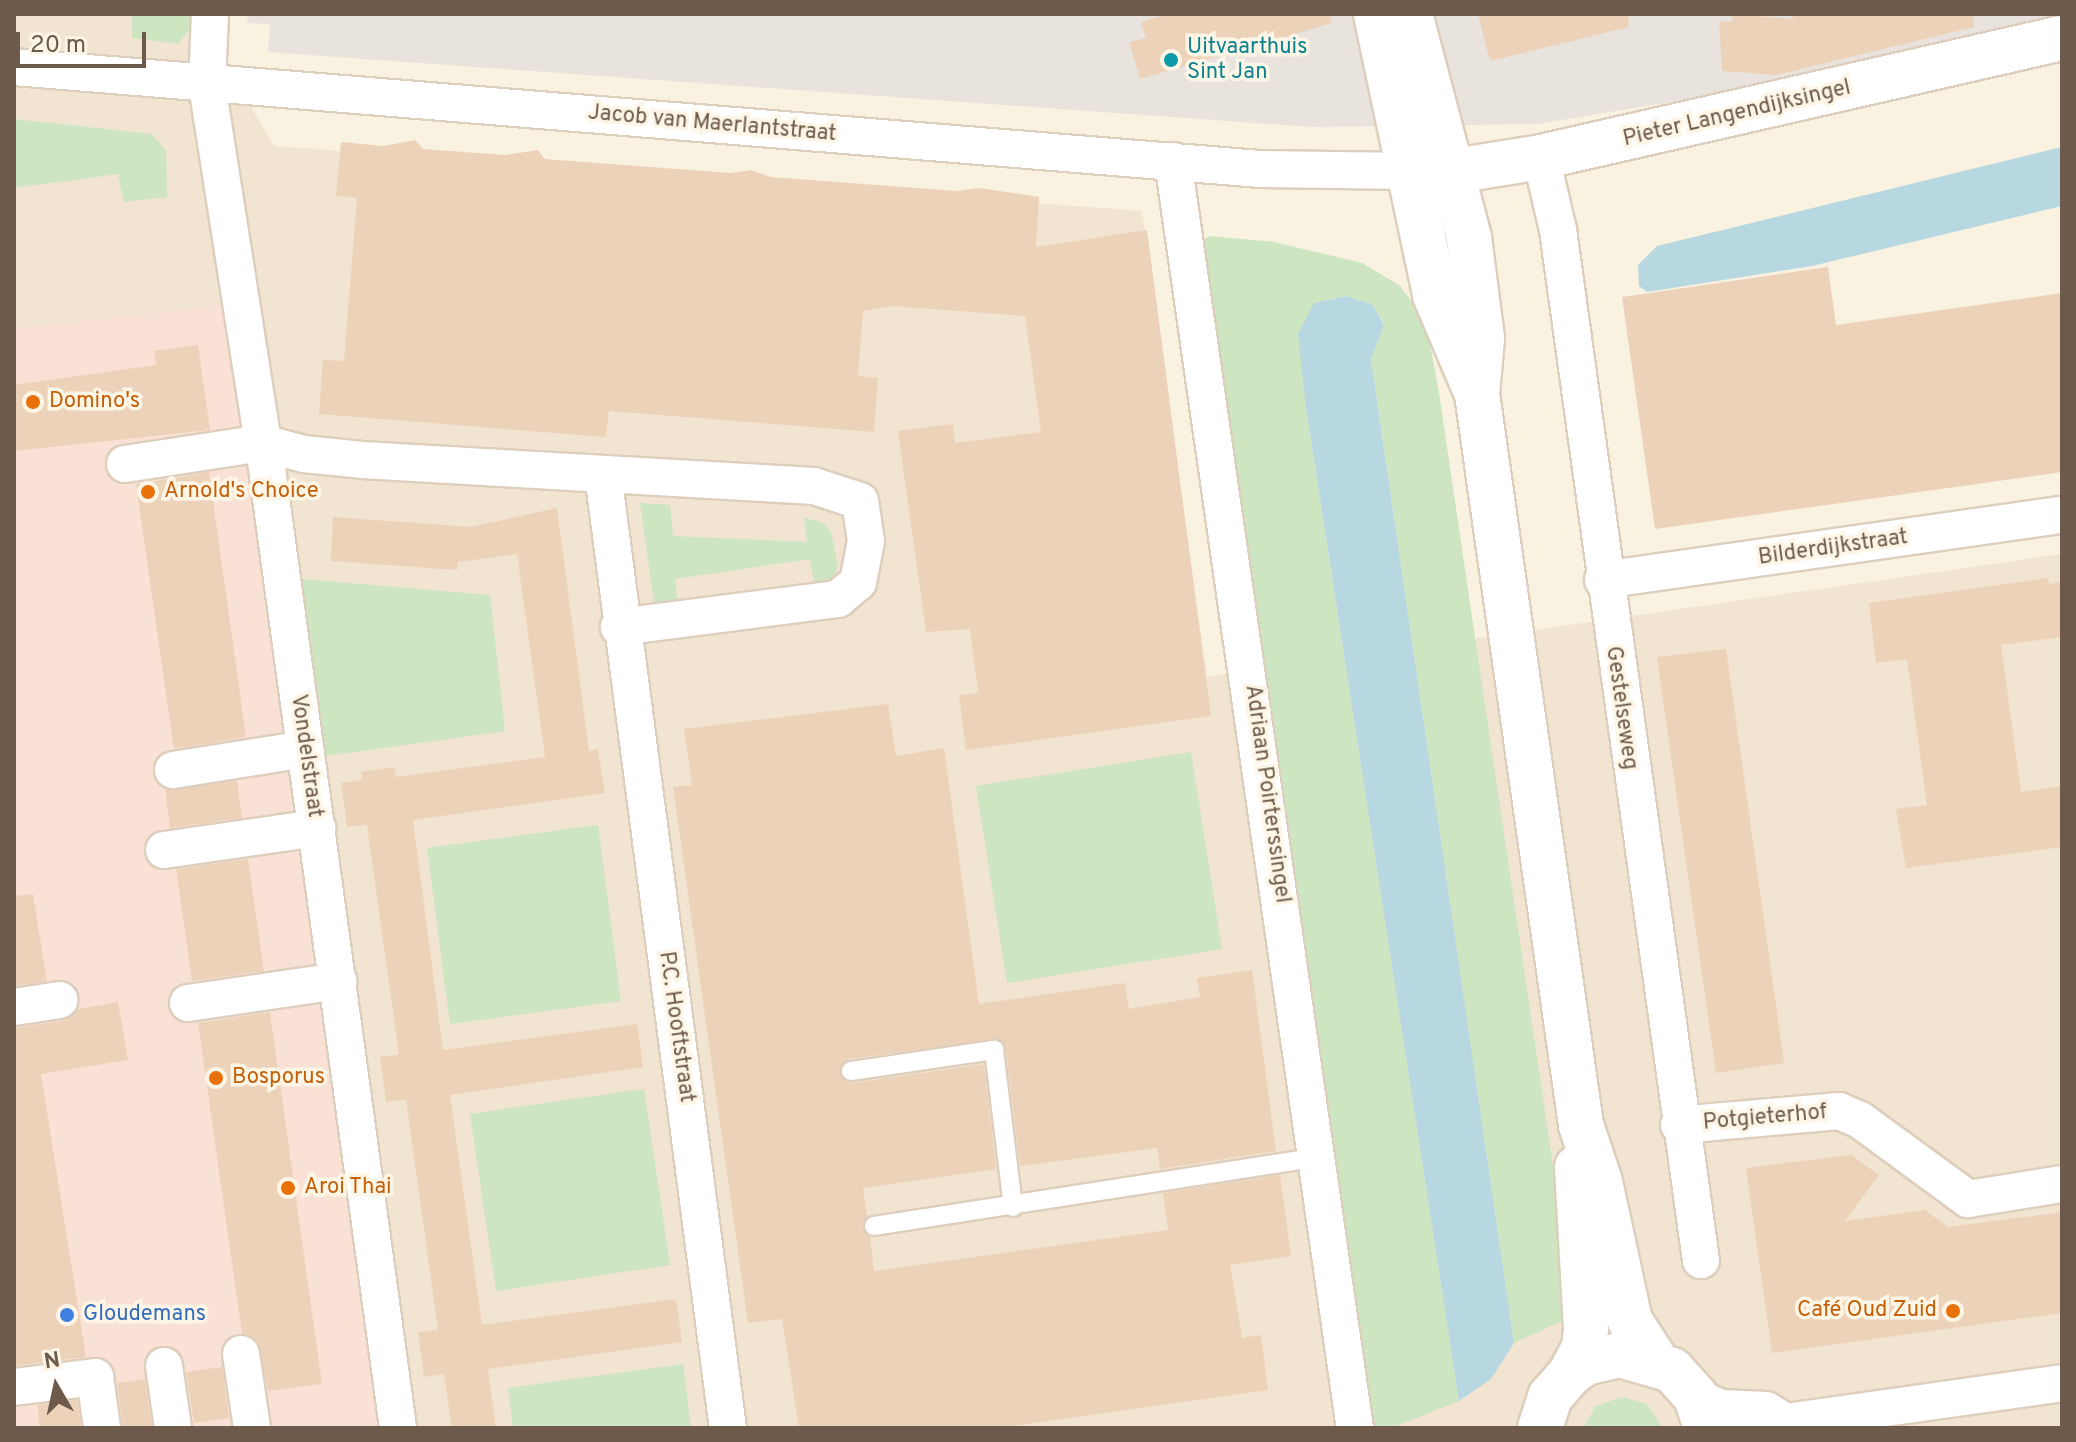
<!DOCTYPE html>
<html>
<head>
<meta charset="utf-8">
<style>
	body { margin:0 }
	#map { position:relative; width:2076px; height:1442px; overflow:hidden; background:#faf2e0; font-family:Overpass,sans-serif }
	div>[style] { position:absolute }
	.residential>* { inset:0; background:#f1e4d0 }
	.commercial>* { inset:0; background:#f9e2d5 }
	.industrial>* { inset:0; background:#e8e3dc }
	.green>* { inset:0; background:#cde5c1 }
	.water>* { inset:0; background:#b7d8e1 }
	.building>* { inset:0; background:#edd2ba }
	.roads { filter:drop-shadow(2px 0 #ddcebd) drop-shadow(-2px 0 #ddcebd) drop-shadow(0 2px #ddcebd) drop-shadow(0 -2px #ddcebd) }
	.lane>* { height:18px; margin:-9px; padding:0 9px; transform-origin:9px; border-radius:9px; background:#fff }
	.street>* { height:36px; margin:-18px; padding:0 18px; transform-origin:18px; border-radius:18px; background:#fff }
	.secondary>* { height:44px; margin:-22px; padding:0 22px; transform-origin:22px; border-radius:22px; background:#fff }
	.dots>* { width:22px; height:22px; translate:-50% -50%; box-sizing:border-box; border:4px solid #fdf6e6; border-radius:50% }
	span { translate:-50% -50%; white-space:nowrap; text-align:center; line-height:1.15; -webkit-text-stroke:7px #fdf6e6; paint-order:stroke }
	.culture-label { font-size:22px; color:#0d838f }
	.left { translate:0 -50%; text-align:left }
	.street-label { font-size:22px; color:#6e5a4a }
	.food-label { font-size:22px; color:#c56008 }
	.right { translate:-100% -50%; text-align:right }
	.shop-label { font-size:22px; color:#366cbe }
	.frame { position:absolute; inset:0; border:16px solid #6e5a4a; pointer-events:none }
	.north { position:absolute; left:16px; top:1346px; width:80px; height:80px; -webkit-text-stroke:6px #fdf6e6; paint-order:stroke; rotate:351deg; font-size:22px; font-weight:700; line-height:32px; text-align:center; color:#6e5a4a }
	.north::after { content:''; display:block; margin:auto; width:28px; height:36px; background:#6e5a4a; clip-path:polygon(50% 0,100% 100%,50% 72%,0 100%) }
	.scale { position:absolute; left:16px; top:32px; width:130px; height:36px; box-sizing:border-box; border:4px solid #6e5a4a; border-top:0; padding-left:10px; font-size:24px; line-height:28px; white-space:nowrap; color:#6e5a4a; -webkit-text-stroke:6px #fdf6e6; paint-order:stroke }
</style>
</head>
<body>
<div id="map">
	<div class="residential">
		<div style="clip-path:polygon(14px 14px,196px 14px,274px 146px,1142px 211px,1207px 677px,2062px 554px,2062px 1428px,14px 1428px)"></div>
	</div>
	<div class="commercial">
		<div style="clip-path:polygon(240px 302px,398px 1428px,14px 1428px,14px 329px)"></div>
	</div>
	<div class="industrial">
		<div style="clip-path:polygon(248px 14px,2062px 14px,1749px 89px,1537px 124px,1311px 127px,268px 52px,270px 24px,247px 23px)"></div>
	</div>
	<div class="green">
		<div style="clip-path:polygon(132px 14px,193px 14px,192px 27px,178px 44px,132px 38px)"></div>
		<div style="clip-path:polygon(14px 119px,152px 134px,166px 151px,167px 197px,124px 202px,118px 174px,14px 188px)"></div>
		<div style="clip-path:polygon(1209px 236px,1274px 242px,1362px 263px,1399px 285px,1425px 318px,1438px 386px,1575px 1315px,1514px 1343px,1371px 359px,1384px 324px,1372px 304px,1346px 296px,1314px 303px,1306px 408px,1459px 1401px,1391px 1428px,1371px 1428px,1220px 361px,1204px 240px)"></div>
		<div style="clip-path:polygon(640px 503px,670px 505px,673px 536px,807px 542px,804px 518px,822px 522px,831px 532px,838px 567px,830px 583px,815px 586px,810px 559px,675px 579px,678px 607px,655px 609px)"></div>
		<div style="clip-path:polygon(302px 579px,490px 595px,505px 731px,326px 756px)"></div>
		<div style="clip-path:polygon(1191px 752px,1222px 949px,1007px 983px,976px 786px)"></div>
		<div style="clip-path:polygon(598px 825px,621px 1001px,450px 1024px,427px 848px)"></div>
		<div style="clip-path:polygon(644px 1089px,670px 1265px,496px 1291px,470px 1114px)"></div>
		<div style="clip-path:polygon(683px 1364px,691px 1428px,513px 1428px,508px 1388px)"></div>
		<div style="clip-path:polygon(1622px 1397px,1647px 1404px,1663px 1428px,1583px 1428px,1596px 1406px)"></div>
	</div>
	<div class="water">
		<div style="clip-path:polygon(2062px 147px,2062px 206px,1812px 266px,1647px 292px,1639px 286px,1638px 265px,1657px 246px)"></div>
		<div style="clip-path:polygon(1346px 296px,1372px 304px,1384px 325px,1371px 359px,1514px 1343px,1491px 1379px,1459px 1401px,1306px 408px,1298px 334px,1314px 303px)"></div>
	</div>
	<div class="building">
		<div style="clip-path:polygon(1168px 14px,1330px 14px,1332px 23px,1140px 79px,1129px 42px,1146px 38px,1141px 22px)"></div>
		<div style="clip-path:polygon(1478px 14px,1628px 14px,1629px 27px,1490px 61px)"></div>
		<div style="clip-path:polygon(1733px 14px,1793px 19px,1791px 14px,1973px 14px,1974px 27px,1776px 75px,1722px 71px,1719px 21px,1732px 22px)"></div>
		<div style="clip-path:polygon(415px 140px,423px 149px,505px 155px,538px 150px,545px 159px,730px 173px,751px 170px,771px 177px,956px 191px,979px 188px,1039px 197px,1036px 247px,1147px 230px,1211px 716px,966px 750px,959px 695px,978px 693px,970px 629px,926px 632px,898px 431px,953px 424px,955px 443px,1041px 432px,1025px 316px,892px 306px,863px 311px,858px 376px,878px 378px,874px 432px,609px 411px,606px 437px,319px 414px,323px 360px,344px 361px,357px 198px,336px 196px,341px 142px,383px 146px)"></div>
		<div style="clip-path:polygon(1828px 267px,1836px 325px,2062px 293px,2062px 472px,1655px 529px,1622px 297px)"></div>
		<div style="clip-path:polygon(198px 345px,210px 430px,14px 451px,14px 385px,156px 365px,154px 351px)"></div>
		<div style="clip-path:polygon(209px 472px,246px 737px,174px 749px,136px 484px)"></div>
		<div style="clip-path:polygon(557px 508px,589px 751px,598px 749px,605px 793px,413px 820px,443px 1050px,637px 1024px,643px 1067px,450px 1095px,482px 1325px,676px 1299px,682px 1342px,488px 1369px,496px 1428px,452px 1428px,444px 1374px,424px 1377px,418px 1332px,438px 1330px,406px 1099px,386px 1102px,380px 1057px,399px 1055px,367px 825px,347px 827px,341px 783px,362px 780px,361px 772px,394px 767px,396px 777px,545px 757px,517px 554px,458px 562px,457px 570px,331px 561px,333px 517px,471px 527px)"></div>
		<div style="clip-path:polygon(2048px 578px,2049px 584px,2062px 582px,2062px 637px,2001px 645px,2021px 792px,2062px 786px,2062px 847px,1906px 868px,1896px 809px,1927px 805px,1907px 659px,1876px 663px,1869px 603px)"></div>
		<div style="clip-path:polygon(1726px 649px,1784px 1063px,1716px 1073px,1657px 657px)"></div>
		<div style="clip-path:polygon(888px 704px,896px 756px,944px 748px,979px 1004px,1125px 983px,1129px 1009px,1200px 997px,1197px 978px,1252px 970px,1276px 1151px,1160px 1169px,1157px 1148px,1020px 1166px,1006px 1049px,999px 1039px,848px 1059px,839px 1074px,852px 1083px,984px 1064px,996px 1169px,863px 1188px,867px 1216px,862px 1227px,870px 1237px,874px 1271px,1168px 1230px,1163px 1193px,1280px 1175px,1291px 1256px,1230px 1265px,1242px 1338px,1261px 1335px,1268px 1390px,999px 1428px,799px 1428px,782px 1319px,748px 1323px,673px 787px,692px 785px,684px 729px)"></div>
		<div style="clip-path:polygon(237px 781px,242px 818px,170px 828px,165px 789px)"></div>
		<div style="clip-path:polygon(248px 859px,264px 971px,192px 981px,176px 869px)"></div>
		<div style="clip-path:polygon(33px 894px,47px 981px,14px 986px,14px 896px)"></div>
		<div style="clip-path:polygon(118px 1002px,128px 1060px,41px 1074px,86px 1357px,14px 1366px,14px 1028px,62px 1021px,78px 1009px)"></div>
		<div style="clip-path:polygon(270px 1012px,322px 1384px,268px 1391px,258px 1342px,242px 1334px,198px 1023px)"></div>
		<div style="clip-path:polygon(1851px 1155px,1879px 1175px,1845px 1221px,1925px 1210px,1948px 1227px,2062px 1212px,2062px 1313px,1772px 1353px,1746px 1168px)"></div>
		<div style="clip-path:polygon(222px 1367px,229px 1418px,194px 1423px,186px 1372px)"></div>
		<div style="clip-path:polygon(145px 1379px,152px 1428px,123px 1428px,117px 1383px)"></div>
		<div style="clip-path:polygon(77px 1400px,81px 1428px,40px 1428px,37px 1405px)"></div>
	</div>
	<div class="roads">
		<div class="lane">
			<div style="left:851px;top:1071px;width:145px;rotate:-8.4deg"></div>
			<div style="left:994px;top:1050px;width:158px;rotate:83.1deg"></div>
			<div style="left:874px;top:1226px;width:449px;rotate:-8.8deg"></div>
		</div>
		<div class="street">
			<div style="left:210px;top:14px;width:71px;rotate:92.4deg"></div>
			<div style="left:207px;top:85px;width:396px;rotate:81.1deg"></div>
			<div style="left:268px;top:476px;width:961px;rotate:82.22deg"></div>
			<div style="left:14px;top:67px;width:1250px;rotate:4.68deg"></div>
			<div style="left:1260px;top:169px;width:150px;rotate:0.8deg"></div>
			<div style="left:1541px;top:157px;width:75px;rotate:76.9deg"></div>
			<div style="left:1558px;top:230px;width:1040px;rotate:82.1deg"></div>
			<div style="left:1173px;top:161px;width:1280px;rotate:81.83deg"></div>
			<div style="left:125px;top:464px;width:139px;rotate:-8.7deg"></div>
			<div style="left:262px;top:443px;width:43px;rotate:14.7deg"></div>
			<div style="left:304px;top:454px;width:58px;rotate:5.9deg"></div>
			<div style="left:362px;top:460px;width:453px;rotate:3.3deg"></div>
			<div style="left:814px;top:486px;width:48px;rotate:18.1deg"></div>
			<div style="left:860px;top:501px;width:40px;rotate:81.5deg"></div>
			<div style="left:866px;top:541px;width:42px;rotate:101deg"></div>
			<div style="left:858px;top:582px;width:26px;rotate:140deg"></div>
			<div style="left:838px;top:599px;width:221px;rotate:172.7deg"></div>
			<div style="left:603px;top:474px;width:962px;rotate:82.54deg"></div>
			<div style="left:1603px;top:580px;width:464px;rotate:-8.1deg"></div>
			<div style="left:173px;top:770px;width:134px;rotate:-9deg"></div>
			<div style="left:164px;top:850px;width:155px;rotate:-8.2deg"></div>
			<div style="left:188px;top:1003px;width:152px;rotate:-8.3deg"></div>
			<div style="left:14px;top:1007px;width:46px;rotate:-8.8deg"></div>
			<div style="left:1679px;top:1125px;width:161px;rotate:-5deg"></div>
			<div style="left:1839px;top:1111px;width:23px;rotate:23deg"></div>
			<div style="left:1860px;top:1120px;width:134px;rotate:36.2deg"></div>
			<div style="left:1968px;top:1199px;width:95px;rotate:-9.1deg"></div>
			<div style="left:241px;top:1354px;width:75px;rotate:81.5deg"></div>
			<div style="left:164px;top:1366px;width:63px;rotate:81.7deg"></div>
			<div style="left:14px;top:1387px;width:82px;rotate:-7deg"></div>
			<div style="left:95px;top:1377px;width:51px;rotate:82.2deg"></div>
			<div style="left:1696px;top:1397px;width:27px;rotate:24deg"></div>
			<div style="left:1721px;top:1408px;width:45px;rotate:2.5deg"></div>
			<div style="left:1766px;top:1410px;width:23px;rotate:31deg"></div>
			<div style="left:1779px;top:1428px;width:9px;rotate:-41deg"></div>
			<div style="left:1786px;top:1422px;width:279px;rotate:-8deg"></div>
		</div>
		<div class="secondary">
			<div style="left:1376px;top:14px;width:287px;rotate:78.1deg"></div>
			<div style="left:1435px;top:295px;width:108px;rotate:67deg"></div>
			<div style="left:1410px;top:14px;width:232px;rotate:75.2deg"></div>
			<div style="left:1469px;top:238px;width:101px;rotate:82.6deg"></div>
			<div style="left:1482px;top:338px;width:56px;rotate:95.1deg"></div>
			<div style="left:1477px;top:394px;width:738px;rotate:81.9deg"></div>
			<div style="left:1581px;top:1125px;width:60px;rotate:71.6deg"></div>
			<div style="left:1600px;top:1182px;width:142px;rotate:77.8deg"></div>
			<div style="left:1630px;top:1321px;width:48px;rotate:57deg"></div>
			<div style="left:1410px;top:171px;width:44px"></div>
			<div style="left:1454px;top:171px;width:88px;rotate:-9.1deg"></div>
			<div style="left:1541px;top:157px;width:534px;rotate:-12.87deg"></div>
			<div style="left:1570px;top:1374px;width:30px;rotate:-62deg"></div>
			<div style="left:1584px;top:1348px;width:20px;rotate:-84deg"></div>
			<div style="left:1586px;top:1328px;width:161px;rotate:-93.2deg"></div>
			<div style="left:1540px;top:1428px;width:33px;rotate:-72deg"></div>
			<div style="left:1550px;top:1397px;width:30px;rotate:-49deg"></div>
			<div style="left:1570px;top:1374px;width:19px;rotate:-36deg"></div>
			<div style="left:1585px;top:1363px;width:36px;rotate:-13deg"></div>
			<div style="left:1620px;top:1355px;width:54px;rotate:16.1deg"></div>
			<div style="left:1672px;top:1370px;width:36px;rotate:48deg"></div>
			<div style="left:1696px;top:1397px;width:33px;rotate:72deg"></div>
		</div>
	</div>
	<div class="dots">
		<div style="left:1171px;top:60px;background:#0f9aa8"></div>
		<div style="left:33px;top:402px;background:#e8710a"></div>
		<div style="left:148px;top:492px;background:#e8710a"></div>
		<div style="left:216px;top:1078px;background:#e8710a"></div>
		<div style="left:288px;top:1188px;background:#e8710a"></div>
		<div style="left:1953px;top:1311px;background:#e8710a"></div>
		<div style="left:67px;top:1315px;background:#3f7fe0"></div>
	</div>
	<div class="culture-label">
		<span class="left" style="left:1187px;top:60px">Uitvaarthuis<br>Sint Jan</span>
	</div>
	<div class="street-label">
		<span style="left:1737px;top:114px;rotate:-13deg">Pieter Langendijksingel</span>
		<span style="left:712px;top:124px;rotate:5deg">Jacob van Maerlantstraat</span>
		<span style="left:1833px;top:548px;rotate:-8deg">Bilderdijkstraat</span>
		<span style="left:1621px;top:708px;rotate:82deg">Gestelseweg</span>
		<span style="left:306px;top:756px;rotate:82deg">Vondelstraat</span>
		<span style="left:1267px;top:794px;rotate:82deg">Adriaan Poirterssingel</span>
		<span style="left:676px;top:1027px;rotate:82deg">P.C. Hooftstraat</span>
		<span style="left:1765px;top:1118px;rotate:-5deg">Potgieterhof</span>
	</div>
	<div class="food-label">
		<span class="left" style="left:49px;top:402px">Domino's</span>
		<span class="left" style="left:164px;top:492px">Arnold's Choice</span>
		<span class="left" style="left:232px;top:1078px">Bosporus</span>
		<span class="left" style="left:304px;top:1188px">Aroi Thai</span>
		<span class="right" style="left:1937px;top:1311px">Café Oud Zuid</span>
	</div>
	<div class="shop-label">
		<span class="left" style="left:83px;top:1315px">Gloudemans</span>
	</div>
	<div class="frame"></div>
	<div class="north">N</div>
	<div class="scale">20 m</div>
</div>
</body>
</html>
